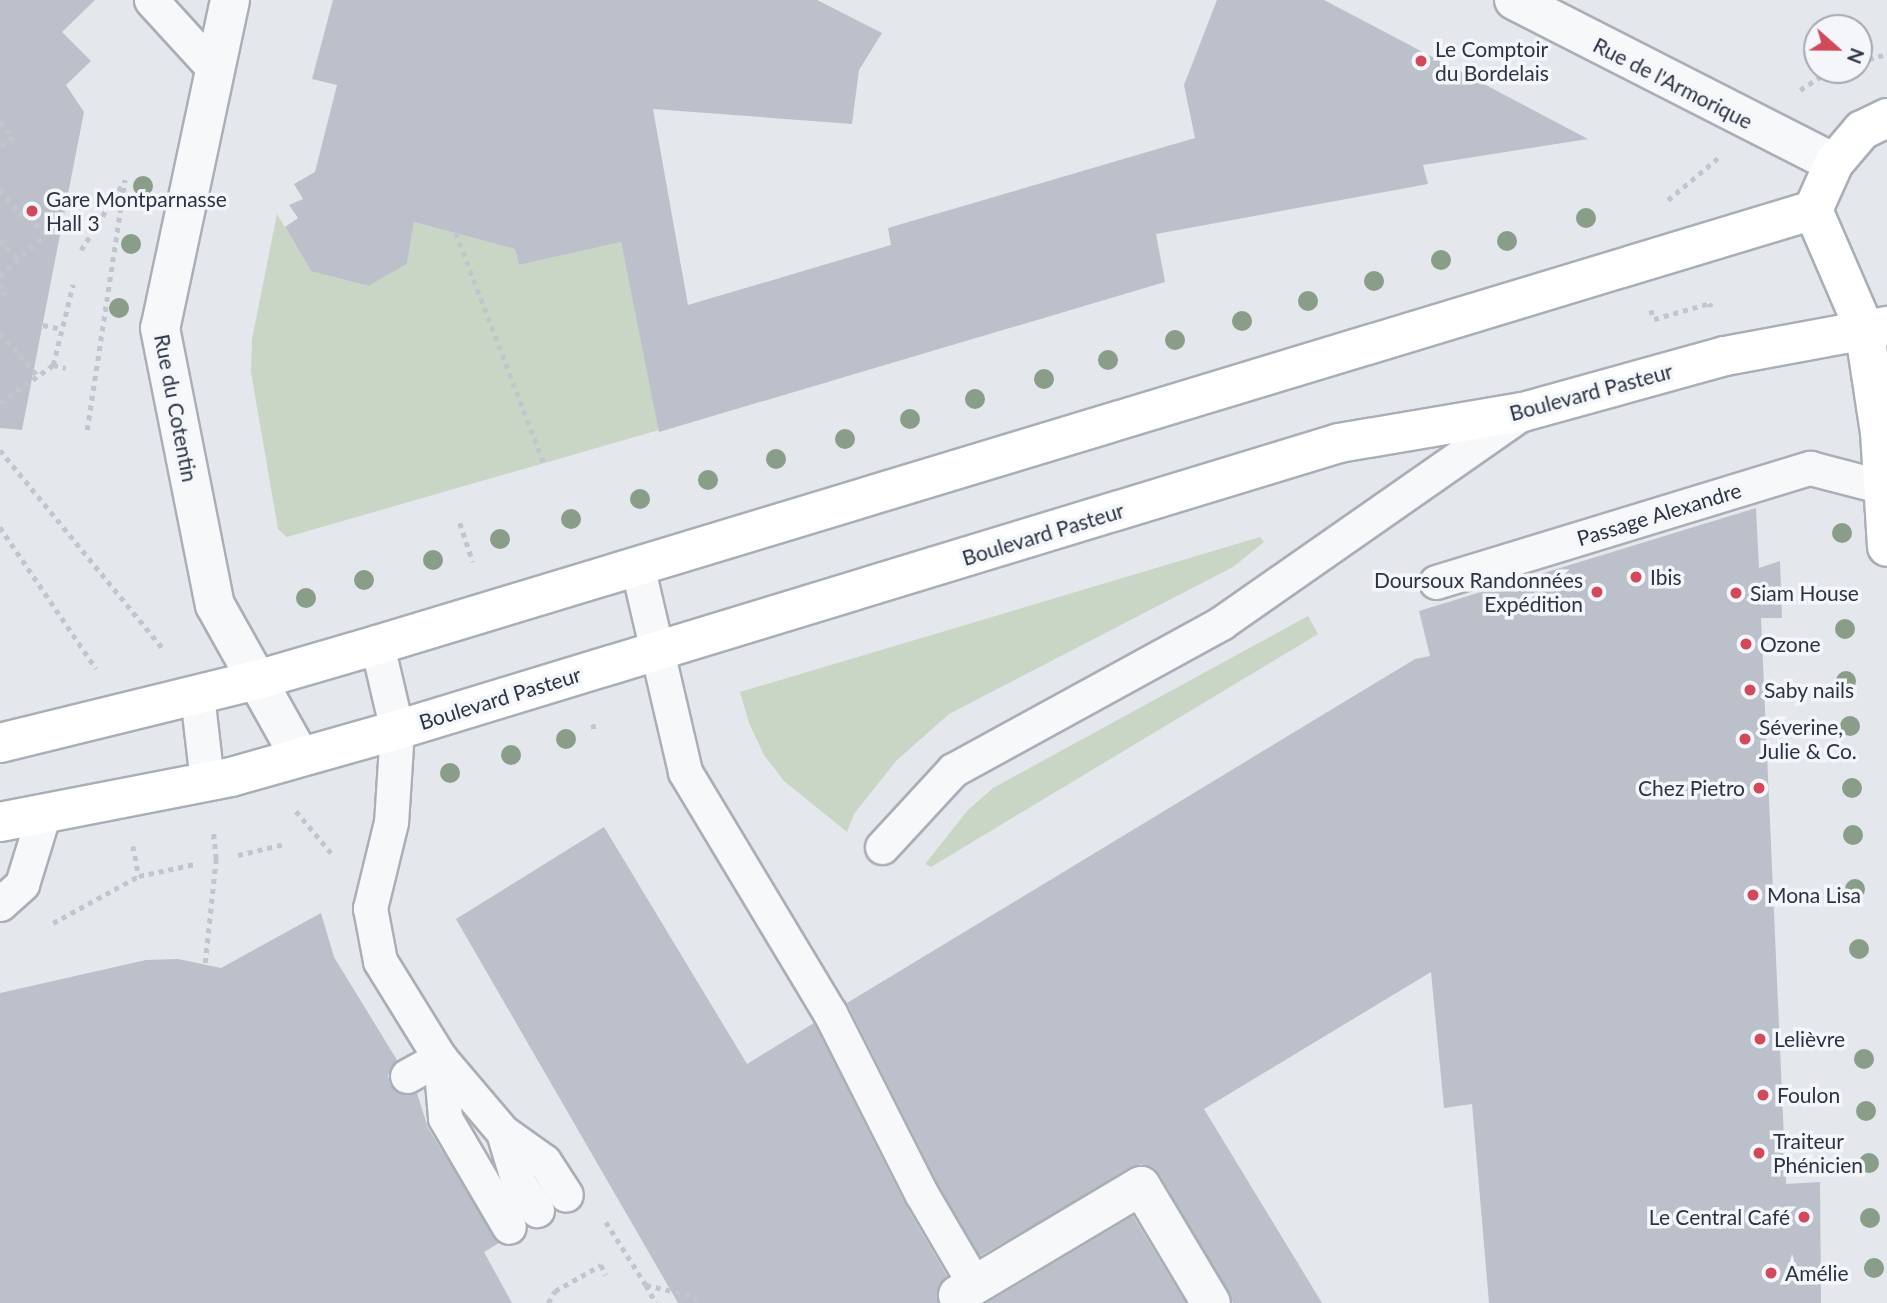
<!DOCTYPE html>
<html>
<head>
<meta charset="utf-8">
<style>
	body { margin:0 }
	#map { position:relative; width:1887px; height:1303px; overflow:hidden; background:#e4e7ec; font-family:Lato,sans-serif }
	div>[style] { position:absolute }
	.green>* { inset:0; background:#c9d6c5 }
	.building>* { inset:0; background:#bbc0ca }
	.path>* { height:4.5px; margin-top:-2.25px; transform-origin:0; background:repeating-linear-gradient(90deg,#c2c5cb 0 5px,transparent 0 10px) }
	.roads { filter:drop-shadow(2px 0 #a9aeb7) drop-shadow(-2px 0 #a9aeb7) drop-shadow(0 2px #a9aeb7) drop-shadow(0 -2px #a9aeb7) }
	.service>* { height:33px; margin:-16.5px; padding:0 16.5px; transform-origin:16.5px; border-radius:16.5px; background:#f7f8fa }
	.minor>* { height:38px; margin:-19px; padding:0 19px; transform-origin:19px; border-radius:19px; background:#f7f8fa }
	.secondary>* { height:38px; margin:-19px; padding:0 19px; transform-origin:19px; border-radius:19px; background:#fff }
	.trees>* { width:20px; height:20px; margin:-10px; border-radius:50%; background:#899d89 }
	.dots>* { width:19px; height:19px; translate:-50% -50%; box-sizing:border-box; border:4px solid #f4f6f9; border-radius:50% }
	span { translate:-50% -50%; white-space:nowrap; text-align:center; line-height:1.15; -webkit-text-stroke:7px #f4f6f9; paint-order:stroke }
	.poi-label { font-size:21px; color:#2b3445 }
	.left { translate:0 -50%; text-align:left }
	.right { translate:-100% -50%; text-align:right }
	.street-label { font-size:21px; color:#2b3445 }
	.north { position:absolute; left:1803px; top:14px; width:70px; height:70px; box-sizing:border-box; background:#f4f6f9; border:2px solid #a4a8b1; border-radius:50%; rotate:111deg; font-size:19px; font-weight:700; line-height:28px; text-align:center; color:#2b3445 }
	.north::after { content:''; display:block; margin:auto; width:24px; height:32px; background:#d1495b; clip-path:polygon(50% 0,100% 100%,50% 72%,0 100%) }
</style>
</head>
<body>
<div id="map">
	<div class="green">
		<div style="clip-path:polygon(277px 214px,309px 268px,319px 262px,327px 275px,367px 286px,407px 264px,414px 222px,515px 249px,519px 265px,621px 242px,659px 430px,287px 537px,278px 529px,251px 372px,252px 339px)"></div>
		<div style="clip-path:polygon(1260px 537px,1264px 542px,1233px 567px,949px 714px,896px 761px,854px 814px,847px 832px,784px 781px,764px 755px,749px 723px,740px 692px)"></div>
		<div style="clip-path:polygon(1308px 616px,1318px 634px,931px 867px,925px 864px,968px 810px,993px 788px)"></div>
	</div>
	<div class="building">
		<div style="clip-path:polygon(0 0,95px 0,62px 32px,91px 61px,66px 85px,84px 112px,22px 430px,0 428px)"></div>
		<div style="clip-path:polygon(333px 0,817px 0,882px 33px,859px 70px,852px 124px,653px 109px,688px 305px,891px 245px,888px 228px,1195px 138px,1184px 85px,1217px 0,1324px 0,1588px 139px,1423px 165px,1428px 184px,1156px 234px,1165px 282px,659px 432px,621px 242px,519px 265px,515px 249px,414px 222px,407px 264px,368px 286px,311px 271px,285px 227px,298px 218px,289px 205px,303px 199px,294px 184px,315px 172px,337px 85px,312px 79px)"></div>
		<div style="clip-path:polygon(1756px 508px,1759px 568px,1780px 561px,1782px 618px,1761px 618px,1786px 1184px,1820px 1182px,1821px 1303px,1489px 1303px,1472px 1104px,1444px 1108px,1431px 972px,1204px 1109px,1322px 1303px,1233px 1303px,1160px 1175px,1141px 1164px,980px 1256px,938px 1184px,847px 1003px,1415px 659px,1430px 656px,1419px 611px)"></div>
		<div style="clip-path:polygon(604px 827px,747px 1064px,814px 1023px,904px 1202px,947px 1276px,939px 1285px,938px 1303px,678px 1303px,456px 919px)"></div>
		<div style="clip-path:polygon(321px 913px,334px 957px,397px 1060px,388px 1075px,390px 1085px,398px 1093px,417px 1093px,428px 1128px,499px 1243px,484px 1252px,512px 1303px,0 1303px,0 993px,146px 960px,178px 959px,221px 968px)"></div>
		<div style="clip-path:polygon(1133px 1216px,1186px 1303px,987px 1303px)"></div>
	</div>
	<div class="path">
		<div style="left:1859px;top:62px;width:29px;rotate:-16deg"></div>
		<div style="left:1800px;top:90px;width:37px;rotate:-33deg"></div>
		<div style="left:0;top:122px;width:20px;rotate:49deg"></div>
		<div style="left:13px;top:137px;width:17px;rotate:140deg"></div>
		<div style="left:0;top:190px;width:38px;rotate:49deg"></div>
		<div style="left:1668px;top:200px;width:65px;rotate:-40deg"></div>
		<div style="left:456px;top:233px;width:247px;rotate:69.1deg"></div>
		<div style="left:0;top:240px;width:28px;rotate:46deg"></div>
		<div style="left:81px;top:250px;width:79px;rotate:-57.9deg"></div>
		<div style="left:0;top:276px;width:61px;rotate:-42.3deg"></div>
		<div style="left:45px;top:235px;width:25px;rotate:-132deg"></div>
		<div style="left:0;top:284px;width:10px;rotate:53deg"></div>
		<div style="left:6px;top:292px;width:8px;rotate:140deg"></div>
		<div style="left:1651px;top:310px;width:9px;rotate:72deg"></div>
		<div style="left:1654px;top:319px;width:58px;rotate:-15.9deg"></div>
		<div style="left:1710px;top:303px;width:4px;rotate:76deg"></div>
		<div style="left:43px;top:325px;width:19px;rotate:12deg"></div>
		<div style="left:0;top:333px;width:57px;rotate:48.5deg"></div>
		<div style="left:53px;top:365px;width:13px;rotate:13deg"></div>
		<div style="left:0;top:403px;width:65px;rotate:-35.6deg"></div>
		<div style="left:53px;top:365px;width:83px;rotate:-76.1deg"></div>
		<div style="left:87px;top:430px;width:253px;rotate:-81.4deg"></div>
		<div style="left:0;top:450px;width:259px;rotate:50.6deg"></div>
		<div style="left:460px;top:523px;width:41px;rotate:71.6deg"></div>
		<div style="left:0;top:527px;width:171px;rotate:55.8deg"></div>
		<div style="left:593px;top:724px;width:9px;rotate:77deg"></div>
		<div style="left:296px;top:811px;width:57px;rotate:49.9deg"></div>
		<div style="left:133px;top:846px;width:31px;rotate:79deg"></div>
		<div style="left:238px;top:855px;width:47px;rotate:-13.4deg"></div>
		<div style="left:53px;top:923px;width:98px;rotate:-28.7deg"></div>
		<div style="left:139px;top:876px;width:57px;rotate:-12.1deg"></div>
		<div style="left:205px;top:963px;width:105px;rotate:-84deg"></div>
		<div style="left:216px;top:859px;width:28px;rotate:-96deg"></div>
		<div style="left:606px;top:1222px;width:75px;rotate:57.6deg"></div>
		<div style="left:646px;top:1285px;width:49px;rotate:12.9deg"></div>
		<div style="left:694px;top:1296px;width:8px;rotate:60deg"></div>
		<div style="left:646px;top:1285px;width:21px;rotate:61deg"></div>
		<div style="left:275px;top:1302px;width:1px;rotate:45deg"></div>
		<div style="left:548px;top:1303px;width:14px;rotate:-60deg"></div>
		<div style="left:555px;top:1291px;width:53px;rotate:-29.5deg"></div>
		<div style="left:601px;top:1265px;width:11px;rotate:63deg"></div>
	</div>
	<div class="roads">
		<div class="service">
			<div style="left:151px;top:0;width:95px;rotate:47.6deg"></div>
			<div style="left:637px;top:565px;width:212px;rotate:76.9deg"></div>
			<div style="left:685px;top:772px;width:281px;rotate:59deg"></div>
			<div style="left:830px;top:1013px;width:202px;rotate:63.2deg"></div>
			<div style="left:921px;top:1193px;width:107px;rotate:59.6deg"></div>
			<div style="left:1436px;top:582px;width:391px;rotate:-17deg"></div>
			<div style="left:1810px;top:468px;width:75px;rotate:14.6deg"></div>
			<div style="left:377px;top:645px;width:87px;rotate:76.8deg"></div>
			<div style="left:397px;top:730px;width:92px;rotate:93.7deg"></div>
			<div style="left:391px;top:822px;width:89px;rotate:103.7deg"></div>
			<div style="left:370px;top:908px;width:54px;rotate:79.3deg"></div>
			<div style="left:380px;top:961px;width:114px;rotate:58.3deg"></div>
			<div style="left:440px;top:1058px;width:97px;rotate:49.6deg"></div>
			<div style="left:503px;top:1132px;width:52px;rotate:73.3deg"></div>
			<div style="left:518px;top:1182px;width:34px;rotate:56deg"></div>
			<div style="left:197px;top:695px;width:88px;rotate:83.4deg"></div>
			<div style="left:882px;top:847px;width:105px;rotate:-47.3deg"></div>
			<div style="left:953px;top:770px;width:306px;rotate:-28.7deg"></div>
			<div style="left:1221px;top:623px;width:368px;rotate:-34.9deg"></div>
			<div style="left:0;top:904px;width:30px;rotate:-42deg"></div>
			<div style="left:22px;top:884px;width:74px;rotate:-72.8deg"></div>
			<div style="left:440px;top:1058px;width:60px;rotate:85.2deg"></div>
			<div style="left:445px;top:1118px;width:126px;rotate:59.6deg"></div>
			<div style="left:407px;top:1076px;width:38px;rotate:-29deg"></div>
			<div style="left:503px;top:1132px;width:50px;rotate:35.3deg"></div>
			<div style="left:544px;top:1161px;width:40px;rotate:57.1deg"></div>
		</div>
		<div class="minor">
			<div style="left:230px;top:0;width:335px;rotate:102deg"></div>
			<div style="left:160px;top:328px;width:282px;rotate:78.8deg"></div>
			<div style="left:215px;top:605px;width:174px;rotate:60.8deg"></div>
			<div style="left:1514px;top:0;width:359px;rotate:27deg"></div>
			<div style="left:963px;top:1303px;width:9px;rotate:-122deg"></div>
			<div style="left:958px;top:1295px;width:213px;rotate:-30.8deg"></div>
			<div style="left:1141px;top:1186px;width:136px;rotate:59.1deg"></div>
		</div>
		<div class="secondary">
			<div style="left:1887px;top:118px;width:28px;rotate:154deg"></div>
			<div style="left:1862px;top:130px;width:43px;rotate:130.3deg"></div>
			<div style="left:1834px;top:163px;width:51px;rotate:114.1deg"></div>
			<div style="left:1813px;top:210px;width:129px;rotate:66.6deg"></div>
			<div style="left:1864px;top:328px;width:105px;rotate:81.3deg"></div>
			<div style="left:1880px;top:432px;width:115px;rotate:86.5deg"></div>
			<div style="left:0;top:743px;width:265px;rotate:-13.8deg"></div>
			<div style="left:257px;top:680px;width:125px;rotate:-16.3deg"></div>
			<div style="left:377px;top:645px;width:1500px;rotate:-16.85deg"></div>
			<div style="left:0;top:822px;width:235px;rotate:-11deg"></div>
			<div style="left:231px;top:777px;width:173px;rotate:-15.8deg"></div>
			<div style="left:397px;top:730px;width:985px;rotate:-16.94deg"></div>
			<div style="left:1339px;top:443px;width:187px;rotate:-9.6deg"></div>
			<div style="left:1523px;top:412px;width:210px;rotate:-15.5deg"></div>
			<div style="left:1725px;top:356px;width:165px;rotate:-10.5deg"></div>
		</div>
	</div>
	<div class="trees">
		<div style="left:143px;top:186px"></div>
		<div style="left:1586px;top:218px"></div>
		<div style="left:1507px;top:241px"></div>
		<div style="left:131px;top:244px"></div>
		<div style="left:1441px;top:260px"></div>
		<div style="left:1374px;top:281px"></div>
		<div style="left:1308px;top:301px"></div>
		<div style="left:119px;top:308px"></div>
		<div style="left:1242px;top:321px"></div>
		<div style="left:1175px;top:340px"></div>
		<div style="left:1108px;top:360px"></div>
		<div style="left:1044px;top:379px"></div>
		<div style="left:975px;top:399px"></div>
		<div style="left:910px;top:419px"></div>
		<div style="left:845px;top:439px"></div>
		<div style="left:776px;top:459px"></div>
		<div style="left:708px;top:480px"></div>
		<div style="left:640px;top:499px"></div>
		<div style="left:571px;top:519px"></div>
		<div style="left:1842px;top:533px"></div>
		<div style="left:500px;top:539px"></div>
		<div style="left:433px;top:560px"></div>
		<div style="left:364px;top:580px"></div>
		<div style="left:306px;top:598px"></div>
		<div style="left:1845px;top:629px"></div>
		<div style="left:1846px;top:681px"></div>
		<div style="left:1850px;top:726px"></div>
		<div style="left:566px;top:739px"></div>
		<div style="left:511px;top:755px"></div>
		<div style="left:450px;top:773px"></div>
		<div style="left:1852px;top:788px"></div>
		<div style="left:1853px;top:835px"></div>
		<div style="left:1855px;top:889px"></div>
		<div style="left:1859px;top:949px"></div>
		<div style="left:1864px;top:1059px"></div>
		<div style="left:1866px;top:1111px"></div>
		<div style="left:1869px;top:1163px"></div>
		<div style="left:1870px;top:1218px"></div>
		<div style="left:1874px;top:1268px"></div>
	</div>
	<div class="dots">
		<div style="left:1421px;top:61px;background:#d1495b"></div>
		<div style="left:32px;top:211px;background:#d1495b"></div>
		<div style="left:1636px;top:577px;background:#d1495b"></div>
		<div style="left:1597px;top:592px;background:#d1495b"></div>
		<div style="left:1736px;top:593px;background:#d1495b"></div>
		<div style="left:1746px;top:644px;background:#d1495b"></div>
		<div style="left:1750px;top:690px;background:#d1495b"></div>
		<div style="left:1745px;top:739px;background:#d1495b"></div>
		<div style="left:1759px;top:788px;background:#d1495b"></div>
		<div style="left:1753px;top:895px;background:#d1495b"></div>
		<div style="left:1760px;top:1039px;background:#d1495b"></div>
		<div style="left:1763px;top:1095px;background:#d1495b"></div>
		<div style="left:1759px;top:1153px;background:#d1495b"></div>
		<div style="left:1804px;top:1217px;background:#d1495b"></div>
		<div style="left:1771px;top:1273px;background:#d1495b"></div>
	</div>
	<div class="poi-label">
		<span class="left" style="left:1435px;top:61px">Le Comptoir<br>du Bordelais</span>
		<span class="left" style="left:46px;top:211px">Gare Montparnasse<br>Hall 3</span>
		<span class="left" style="left:1650px;top:577px">Ibis</span>
		<span class="right" style="left:1583px;top:592px">Doursoux Randonnées<br>Expédition</span>
		<span class="left" style="left:1750px;top:593px">Siam House</span>
		<span class="left" style="left:1760px;top:644px">Ozone</span>
		<span class="left" style="left:1764px;top:690px">Saby nails</span>
		<span class="left" style="left:1759px;top:739px">Séverine,<br>Julie &amp; Co.</span>
		<span class="right" style="left:1745px;top:788px">Chez Pietro</span>
		<span class="left" style="left:1767px;top:895px">Mona Lisa</span>
		<span class="left" style="left:1774px;top:1039px">Lelièvre</span>
		<span class="left" style="left:1777px;top:1095px">Foulon</span>
		<span class="left" style="left:1773px;top:1153px">Traiteur<br>Phénicien</span>
		<span class="right" style="left:1790px;top:1217px">Le Central Café</span>
		<span class="left" style="left:1785px;top:1273px">Amélie</span>
	</div>
	<div class="street-label">
		<span style="left:1673px;top:83px;rotate:27deg">Rue de l'Armorique</span>
		<span style="left:1591px;top:392px;rotate:-15deg">Boulevard Pasteur</span>
		<span style="left:176px;top:408px;rotate:79deg">Rue du Cotentin</span>
		<span style="left:1659px;top:514px;rotate:-17deg">Passage Alexandre</span>
		<span style="left:1043px;top:534px;rotate:-17deg">Boulevard Pasteur</span>
		<span style="left:500px;top:698px;rotate:-17deg">Boulevard Pasteur</span>
	</div>
	<div class="north">N</div>
</div>
</body>
</html>
